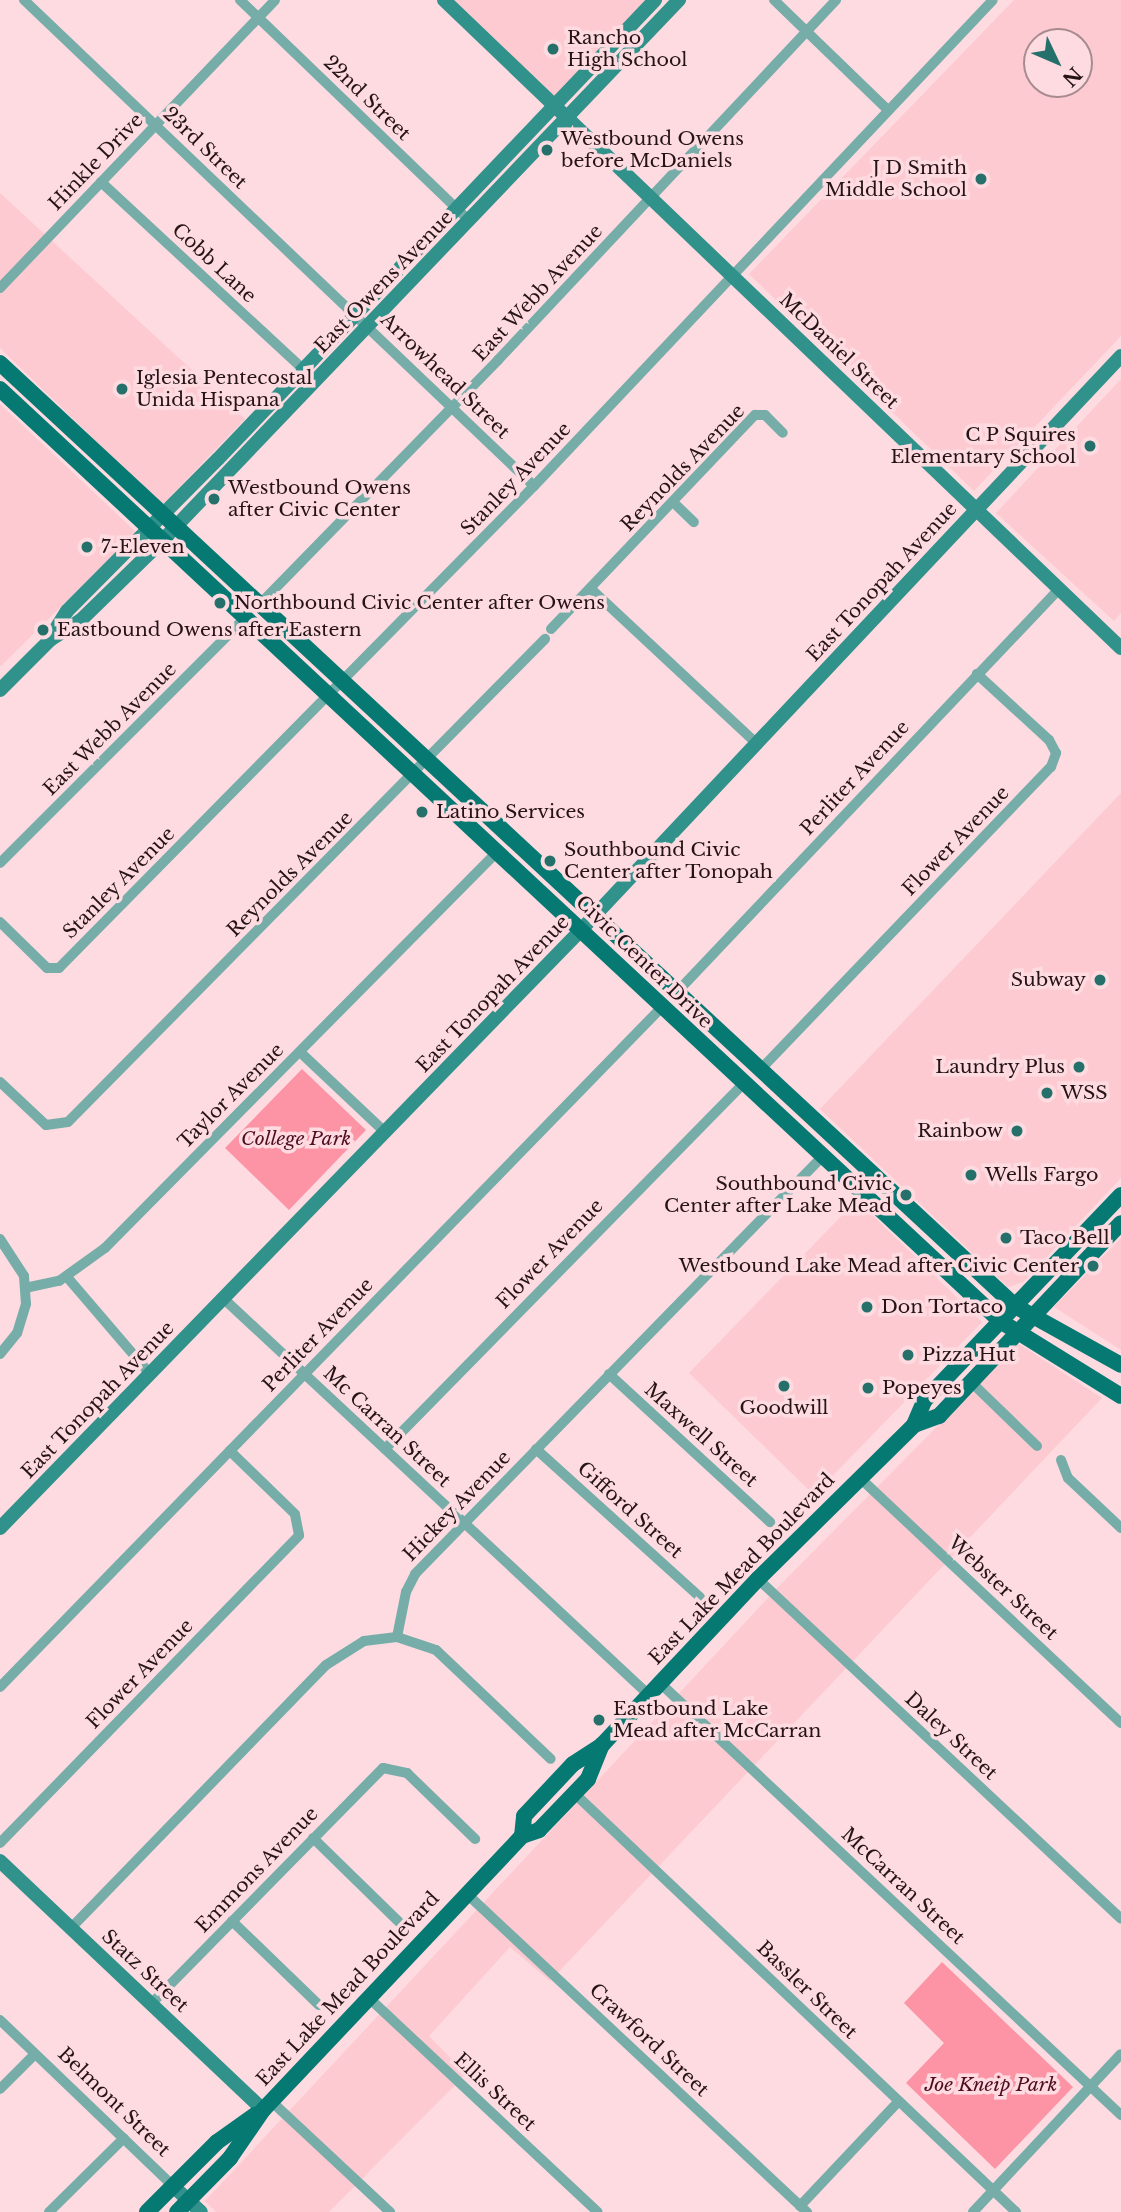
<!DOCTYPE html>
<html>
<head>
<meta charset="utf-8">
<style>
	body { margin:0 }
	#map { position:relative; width:1121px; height:2212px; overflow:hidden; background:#fddbe0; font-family:"Libre Baskerville",serif }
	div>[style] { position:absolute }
	.built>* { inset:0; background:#fdcad1 }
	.green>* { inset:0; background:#fc94a6 }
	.street>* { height:10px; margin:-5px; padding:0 5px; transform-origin:5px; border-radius:5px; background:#76ada9 }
	.secondary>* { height:14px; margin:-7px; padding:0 7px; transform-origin:7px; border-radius:7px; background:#31918b }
	.primary>* { height:16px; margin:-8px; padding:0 8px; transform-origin:8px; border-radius:8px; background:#077973 }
	.dots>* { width:19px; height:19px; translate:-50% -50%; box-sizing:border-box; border:4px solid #fddbe0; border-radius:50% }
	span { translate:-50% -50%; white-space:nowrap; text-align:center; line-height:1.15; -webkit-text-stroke:7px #fddbe0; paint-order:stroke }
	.poi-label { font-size:19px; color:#261316 }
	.left { translate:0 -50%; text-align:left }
	.right { translate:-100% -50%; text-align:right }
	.street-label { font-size:19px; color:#261316 }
	.park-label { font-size:19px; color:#4f0d20; font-style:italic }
	.north { position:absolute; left:1023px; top:28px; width:70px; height:70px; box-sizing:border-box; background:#fddbe0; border:2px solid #a78b8f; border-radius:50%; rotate:134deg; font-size:19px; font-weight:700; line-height:28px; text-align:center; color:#261316 }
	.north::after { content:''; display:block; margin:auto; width:24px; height:32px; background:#26706b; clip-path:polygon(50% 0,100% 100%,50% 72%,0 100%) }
</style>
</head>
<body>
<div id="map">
	<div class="built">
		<div style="clip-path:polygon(453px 0,649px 0,555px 98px)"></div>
		<div style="clip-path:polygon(evenodd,1014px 0,1121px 0,1121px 336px,974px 491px,749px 274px,1014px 0,1037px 42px,1079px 42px,1079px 84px,1037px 84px,1037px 42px)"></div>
		<div style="clip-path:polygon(0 193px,245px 419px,162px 505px,0 348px)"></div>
		<div style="clip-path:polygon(1121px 379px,1121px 613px,1114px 621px,996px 513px)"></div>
		<div style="clip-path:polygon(0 404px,136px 532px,0 667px)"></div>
		<div style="clip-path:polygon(1121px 793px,1121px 1178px,1023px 1282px,1008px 1287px,820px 1109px)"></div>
		<div style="clip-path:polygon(857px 1200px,982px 1322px,814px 1495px,689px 1373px)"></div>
		<div style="clip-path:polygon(1121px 1238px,1121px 1350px,1054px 1307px)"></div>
		<div style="clip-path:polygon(1019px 1344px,1102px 1398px,550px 1981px,510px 1947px,429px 2036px,466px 2074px,329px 2212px,216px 2212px,205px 2201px,783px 1582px)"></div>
	</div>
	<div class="green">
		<div style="clip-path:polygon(302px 1069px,366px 1130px,289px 1210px,225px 1148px)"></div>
		<div style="clip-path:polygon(942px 1962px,1073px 2087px,995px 2169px,906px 2083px,944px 2043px,904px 2003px)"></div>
	</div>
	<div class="street">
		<div style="left:24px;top:0;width:704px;rotate:43.62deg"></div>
		<div style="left:240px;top:0;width:318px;rotate:43.9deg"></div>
		<div style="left:774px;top:0;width:158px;rotate:44deg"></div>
		<div style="left:101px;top:182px;width:277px;rotate:42.8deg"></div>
		<div style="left:0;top:288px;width:398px;rotate:-46.3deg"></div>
		<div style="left:673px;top:502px;width:29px;rotate:44deg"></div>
		<div style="left:591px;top:589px;width:227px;rotate:43deg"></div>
		<div style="left:260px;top:604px;width:341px;rotate:-45.7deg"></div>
		<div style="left:498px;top:360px;width:494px;rotate:-46.8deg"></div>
		<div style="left:551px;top:629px;width:296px;rotate:-46.4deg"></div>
		<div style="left:755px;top:415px;width:10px"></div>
		<div style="left:765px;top:415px;width:25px;rotate:45deg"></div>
		<div style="left:0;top:863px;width:346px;rotate:-45deg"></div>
		<div style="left:0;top:922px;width:66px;rotate:44.4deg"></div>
		<div style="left:47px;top:968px;width:12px"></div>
		<div style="left:59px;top:968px;width:677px;rotate:-45.42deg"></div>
		<div style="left:534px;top:486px;width:668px;rotate:-46.64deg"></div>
		<div style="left:677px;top:992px;width:555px;rotate:-46.53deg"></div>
		<div style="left:300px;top:1052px;width:117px;rotate:43.3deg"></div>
		<div style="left:759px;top:1071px;width:422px;rotate:-46.2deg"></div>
		<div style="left:1051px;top:767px;width:15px;rotate:-70deg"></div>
		<div style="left:1056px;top:753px;width:15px;rotate:-118deg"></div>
		<div style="left:1049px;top:740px;width:98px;rotate:-137.5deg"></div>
		<div style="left:0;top:1082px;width:63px;rotate:43.1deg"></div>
		<div style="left:46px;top:1125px;width:22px;rotate:-8deg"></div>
		<div style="left:68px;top:1122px;width:679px;rotate:-45.36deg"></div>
		<div style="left:0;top:1239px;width:44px;rotate:57deg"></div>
		<div style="left:24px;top:1276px;width:28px;rotate:86deg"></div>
		<div style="left:26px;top:1304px;width:30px;rotate:107deg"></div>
		<div style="left:17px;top:1333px;width:27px;rotate:129deg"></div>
		<div style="left:67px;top:1277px;width:128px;rotate:49.4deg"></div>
		<div style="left:25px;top:1288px;width:35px;rotate:-12deg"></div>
		<div style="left:59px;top:1281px;width:57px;rotate:-35.7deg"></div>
		<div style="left:105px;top:1248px;width:559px;rotate:-45.29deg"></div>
		<div style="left:224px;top:1299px;width:581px;rotate:42.98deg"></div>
		<div style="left:609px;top:1374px;width:219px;rotate:42.6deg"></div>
		<div style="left:971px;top:1382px;width:92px;rotate:44.1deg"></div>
		<div style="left:385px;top:1449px;width:511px;rotate:-45.55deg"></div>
		<div style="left:536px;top:1449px;width:221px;rotate:42.1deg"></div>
		<div style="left:1061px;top:1460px;width:19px;rotate:69deg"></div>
		<div style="left:1068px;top:1478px;width:73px;rotate:43.3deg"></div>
		<div style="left:860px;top:1478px;width:358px;rotate:43.2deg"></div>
		<div style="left:758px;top:1579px;width:497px;rotate:43.1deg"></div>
		<div style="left:397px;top:1637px;width:46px;rotate:-78.7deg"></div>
		<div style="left:406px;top:1592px;width:20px;rotate:-63deg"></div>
		<div style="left:415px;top:1574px;width:583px;rotate:-45.7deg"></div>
		<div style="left:660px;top:1683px;width:632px;rotate:43.14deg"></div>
		<div style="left:0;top:1687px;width:949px;rotate:-45.77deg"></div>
		<div style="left:574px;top:1793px;width:609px;rotate:43.47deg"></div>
		<div style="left:313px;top:1838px;width:120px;rotate:44.3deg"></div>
		<div style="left:0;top:1843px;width:429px;rotate:-45.8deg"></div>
		<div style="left:299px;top:1535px;width:21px;rotate:-101deg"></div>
		<div style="left:295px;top:1514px;width:91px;rotate:-135.9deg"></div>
		<div style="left:467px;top:1894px;width:466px;rotate:43.1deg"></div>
		<div style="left:232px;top:1921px;width:121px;rotate:44deg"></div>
		<div style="left:71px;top:1928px;width:366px;rotate:-45.9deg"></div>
		<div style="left:326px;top:1665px;width:45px;rotate:-32.3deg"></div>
		<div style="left:364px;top:1641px;width:33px;rotate:-7deg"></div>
		<div style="left:397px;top:1637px;width:41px;rotate:18.4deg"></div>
		<div style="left:436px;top:1650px;width:158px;rotate:43.5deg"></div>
		<div style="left:369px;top:1998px;width:313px;rotate:43.1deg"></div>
		<div style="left:151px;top:2004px;width:331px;rotate:-45.5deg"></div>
		<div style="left:383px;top:1768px;width:25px;rotate:12deg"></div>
		<div style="left:407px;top:1773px;width:95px;rotate:44.1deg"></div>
		<div style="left:0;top:2020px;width:240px;rotate:43.8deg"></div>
		<div style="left:0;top:2089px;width:49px;rotate:-45deg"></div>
		<div style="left:271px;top:2101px;width:163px;rotate:43deg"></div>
		<div style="left:800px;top:2206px;width:143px;rotate:-46.7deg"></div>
		<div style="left:49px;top:2212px;width:105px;rotate:-44.6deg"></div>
		<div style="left:973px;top:2212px;width:216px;rotate:-46.9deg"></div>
	</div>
	<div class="secondary">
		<div style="left:444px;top:0;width:937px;rotate:43.75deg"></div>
		<div style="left:52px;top:635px;width:28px;rotate:-58deg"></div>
		<div style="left:67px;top:611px;width:214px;rotate:-45.2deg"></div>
		<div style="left:218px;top:459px;width:634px;rotate:-46.41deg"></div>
		<div style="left:0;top:690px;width:71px;rotate:-45deg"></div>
		<div style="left:50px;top:640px;width:38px;rotate:-33deg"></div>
		<div style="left:82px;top:619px;width:110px;rotate:-44.3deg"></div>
		<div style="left:161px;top:542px;width:750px;rotate:-46.3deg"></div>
		<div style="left:0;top:1528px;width:834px;rotate:-45.83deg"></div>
		<div style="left:581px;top:930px;width:788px;rotate:-46.75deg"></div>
		<div style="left:0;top:1861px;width:362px;rotate:43.4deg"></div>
		<div style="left:173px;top:2186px;width:38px;rotate:43deg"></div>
	</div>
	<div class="primary">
		<div style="left:0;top:363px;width:1385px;rotate:42.89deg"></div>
		<div style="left:1015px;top:1306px;width:121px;rotate:29.1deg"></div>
		<div style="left:0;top:389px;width:1367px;rotate:42.98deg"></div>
		<div style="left:1000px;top:1321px;width:142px;rotate:31.8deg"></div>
		<div style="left:914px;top:1425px;width:26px;rotate:-67deg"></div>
		<div style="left:924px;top:1401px;width:285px;rotate:-46.3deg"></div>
		<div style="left:522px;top:1836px;width:20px;rotate:-84deg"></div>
		<div style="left:524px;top:1816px;width:71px;rotate:-46.7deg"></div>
		<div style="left:573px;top:1764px;width:35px;rotate:-33deg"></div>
		<div style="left:602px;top:1745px;width:228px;rotate:-46.8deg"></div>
		<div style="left:758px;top:1579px;width:219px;rotate:-44.6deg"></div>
		<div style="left:914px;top:1425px;width:27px;rotate:-20deg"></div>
		<div style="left:939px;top:1416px;width:265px;rotate:-46.7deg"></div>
		<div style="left:147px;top:2212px;width:99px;rotate:-45deg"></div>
		<div style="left:217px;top:2142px;width:47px;rotate:-35.4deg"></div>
		<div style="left:177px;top:2212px;width:76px;rotate:-45.5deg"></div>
		<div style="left:230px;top:2158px;width:58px;rotate:-55.5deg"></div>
		<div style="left:263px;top:2110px;width:377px;rotate:-46.6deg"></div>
		<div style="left:522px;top:1836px;width:18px;rotate:-19deg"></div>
		<div style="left:539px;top:1830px;width:71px;rotate:-46.1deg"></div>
		<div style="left:588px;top:1779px;width:37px;rotate:-68deg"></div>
	</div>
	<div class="dots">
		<div style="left:553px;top:49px;background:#26706b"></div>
		<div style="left:547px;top:150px;background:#26706b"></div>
		<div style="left:981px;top:179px;background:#26706b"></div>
		<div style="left:122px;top:389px;background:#26706b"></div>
		<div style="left:1090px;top:446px;background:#26706b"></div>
		<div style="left:214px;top:499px;background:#26706b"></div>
		<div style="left:87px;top:547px;background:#26706b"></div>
		<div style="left:220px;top:603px;background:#26706b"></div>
		<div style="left:43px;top:630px;background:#26706b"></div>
		<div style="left:422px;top:812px;background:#26706b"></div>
		<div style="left:550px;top:861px;background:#26706b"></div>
		<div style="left:1100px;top:980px;background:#26706b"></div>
		<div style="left:1079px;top:1067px;background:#26706b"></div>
		<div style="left:1047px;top:1093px;background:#26706b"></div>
		<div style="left:1017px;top:1131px;background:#26706b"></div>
		<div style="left:971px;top:1175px;background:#26706b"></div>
		<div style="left:906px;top:1195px;background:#26706b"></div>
		<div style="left:1006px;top:1238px;background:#26706b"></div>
		<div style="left:1093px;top:1266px;background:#26706b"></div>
		<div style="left:867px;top:1307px;background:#26706b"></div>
		<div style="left:908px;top:1355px;background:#26706b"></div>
		<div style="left:784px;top:1386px;background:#26706b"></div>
		<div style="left:868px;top:1388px;background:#26706b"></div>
		<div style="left:599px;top:1720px;background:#26706b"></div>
	</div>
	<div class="poi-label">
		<span class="left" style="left:567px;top:49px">Rancho<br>High School</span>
		<span class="left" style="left:561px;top:150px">Westbound Owens<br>before McDaniels</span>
		<span class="right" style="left:967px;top:179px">J D Smith<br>Middle School</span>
		<span class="left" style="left:136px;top:389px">Iglesia Pentecostal<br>Unida Hispana</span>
		<span class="right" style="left:1076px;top:446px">C P Squires<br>Elementary School</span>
		<span class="left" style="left:228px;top:499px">Westbound Owens<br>after Civic Center</span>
		<span class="left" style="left:101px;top:547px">7-Eleven</span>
		<span class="left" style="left:234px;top:603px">Northbound Civic Center after Owens</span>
		<span class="left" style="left:57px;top:630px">Eastbound Owens after Eastern</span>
		<span class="left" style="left:436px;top:812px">Latino Services</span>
		<span class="left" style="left:564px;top:861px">Southbound Civic<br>Center after Tonopah</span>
		<span class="right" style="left:1086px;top:980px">Subway</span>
		<span class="right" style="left:1065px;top:1067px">Laundry Plus</span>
		<span class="left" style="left:1061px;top:1093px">WSS</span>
		<span class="right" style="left:1003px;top:1131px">Rainbow</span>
		<span class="left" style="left:985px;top:1175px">Wells Fargo</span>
		<span class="right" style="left:892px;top:1195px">Southbound Civic<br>Center after Lake Mead</span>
		<span class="left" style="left:1020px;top:1238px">Taco Bell</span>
		<span class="right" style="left:1079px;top:1266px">Westbound Lake Mead after Civic Center</span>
		<span class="left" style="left:881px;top:1307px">Don Tortaco</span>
		<span class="left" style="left:922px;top:1355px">Pizza Hut</span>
		<span class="left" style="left:882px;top:1388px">Popeyes</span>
		<span style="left:784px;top:1408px">Goodwill</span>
		<span class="left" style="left:613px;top:1720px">Eastbound Lake<br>Mead after McCarran</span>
	</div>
	<div class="street-label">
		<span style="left:367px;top:98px;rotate:44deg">22nd Street</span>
		<span style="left:205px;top:148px;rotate:44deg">23rd Street</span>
		<span style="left:96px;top:162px;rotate:-46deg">Hinkle Drive</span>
		<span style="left:214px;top:263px;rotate:43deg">Cobb Lane</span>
		<span style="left:384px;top:282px;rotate:-46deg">East Owens Avenue</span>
		<span style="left:538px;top:293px;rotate:-47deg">East Webb Avenue</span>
		<span style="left:839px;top:351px;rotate:44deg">McDaniel Street</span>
		<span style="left:445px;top:376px;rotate:44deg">Arrowhead Street</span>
		<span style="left:683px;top:468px;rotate:-46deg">Reynolds Avenue</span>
		<span style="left:516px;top:479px;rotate:-46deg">Stanley Avenue</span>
		<span style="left:882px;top:582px;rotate:-47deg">East Tonopah Avenue</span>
		<span style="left:110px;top:729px;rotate:-45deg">East Webb Avenue</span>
		<span style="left:855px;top:778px;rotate:-47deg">Perliter Avenue</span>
		<span style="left:956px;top:841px;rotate:-46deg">Flower Avenue</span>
		<span style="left:290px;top:874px;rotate:-45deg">Reynolds Avenue</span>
		<span style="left:119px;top:883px;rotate:-45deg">Stanley Avenue</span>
		<span style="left:644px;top:962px;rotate:44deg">Civic Center Drive</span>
		<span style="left:493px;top:994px;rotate:-46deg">East Tonopah Avenue</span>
		<span style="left:231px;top:1096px;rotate:-45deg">Taylor Avenue</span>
		<span style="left:550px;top:1254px;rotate:-46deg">Flower Avenue</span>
		<span style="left:318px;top:1335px;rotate:-46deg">Perliter Avenue</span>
		<span style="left:98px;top:1400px;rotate:-46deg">East Tonopah Avenue</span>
		<span style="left:387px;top:1427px;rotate:43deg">Mc Carran Street</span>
		<span style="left:701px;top:1435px;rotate:42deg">Maxwell Street</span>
		<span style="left:457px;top:1506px;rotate:-46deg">Hickey Avenue</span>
		<span style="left:630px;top:1510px;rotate:42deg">Gifford Street</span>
		<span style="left:742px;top:1569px;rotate:-46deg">East Lake Mead Boulevard</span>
		<span style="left:1003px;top:1588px;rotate:43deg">Webster Street</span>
		<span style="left:140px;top:1674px;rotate:-46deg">Flower Avenue</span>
		<span style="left:951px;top:1736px;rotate:43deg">Daley Street</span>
		<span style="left:257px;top:1870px;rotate:-46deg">Emmons Avenue</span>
		<span style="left:903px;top:1886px;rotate:43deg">McCarran Street</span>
		<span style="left:145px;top:1971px;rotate:43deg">Statz Street</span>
		<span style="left:348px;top:1989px;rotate:-47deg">East Lake Mead Boulevard</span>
		<span style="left:807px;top:1990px;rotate:44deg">Bassler Street</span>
		<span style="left:649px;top:2040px;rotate:43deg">Crawford Street</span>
		<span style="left:495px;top:2092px;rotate:43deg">Ellis Street</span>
		<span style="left:114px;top:2102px;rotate:44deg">Belmont Street</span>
	</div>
	<div class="park-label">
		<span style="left:296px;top:1139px">College Park</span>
		<span style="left:991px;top:2085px">Joe Kneip Park</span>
	</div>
	<div class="north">N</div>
</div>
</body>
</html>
